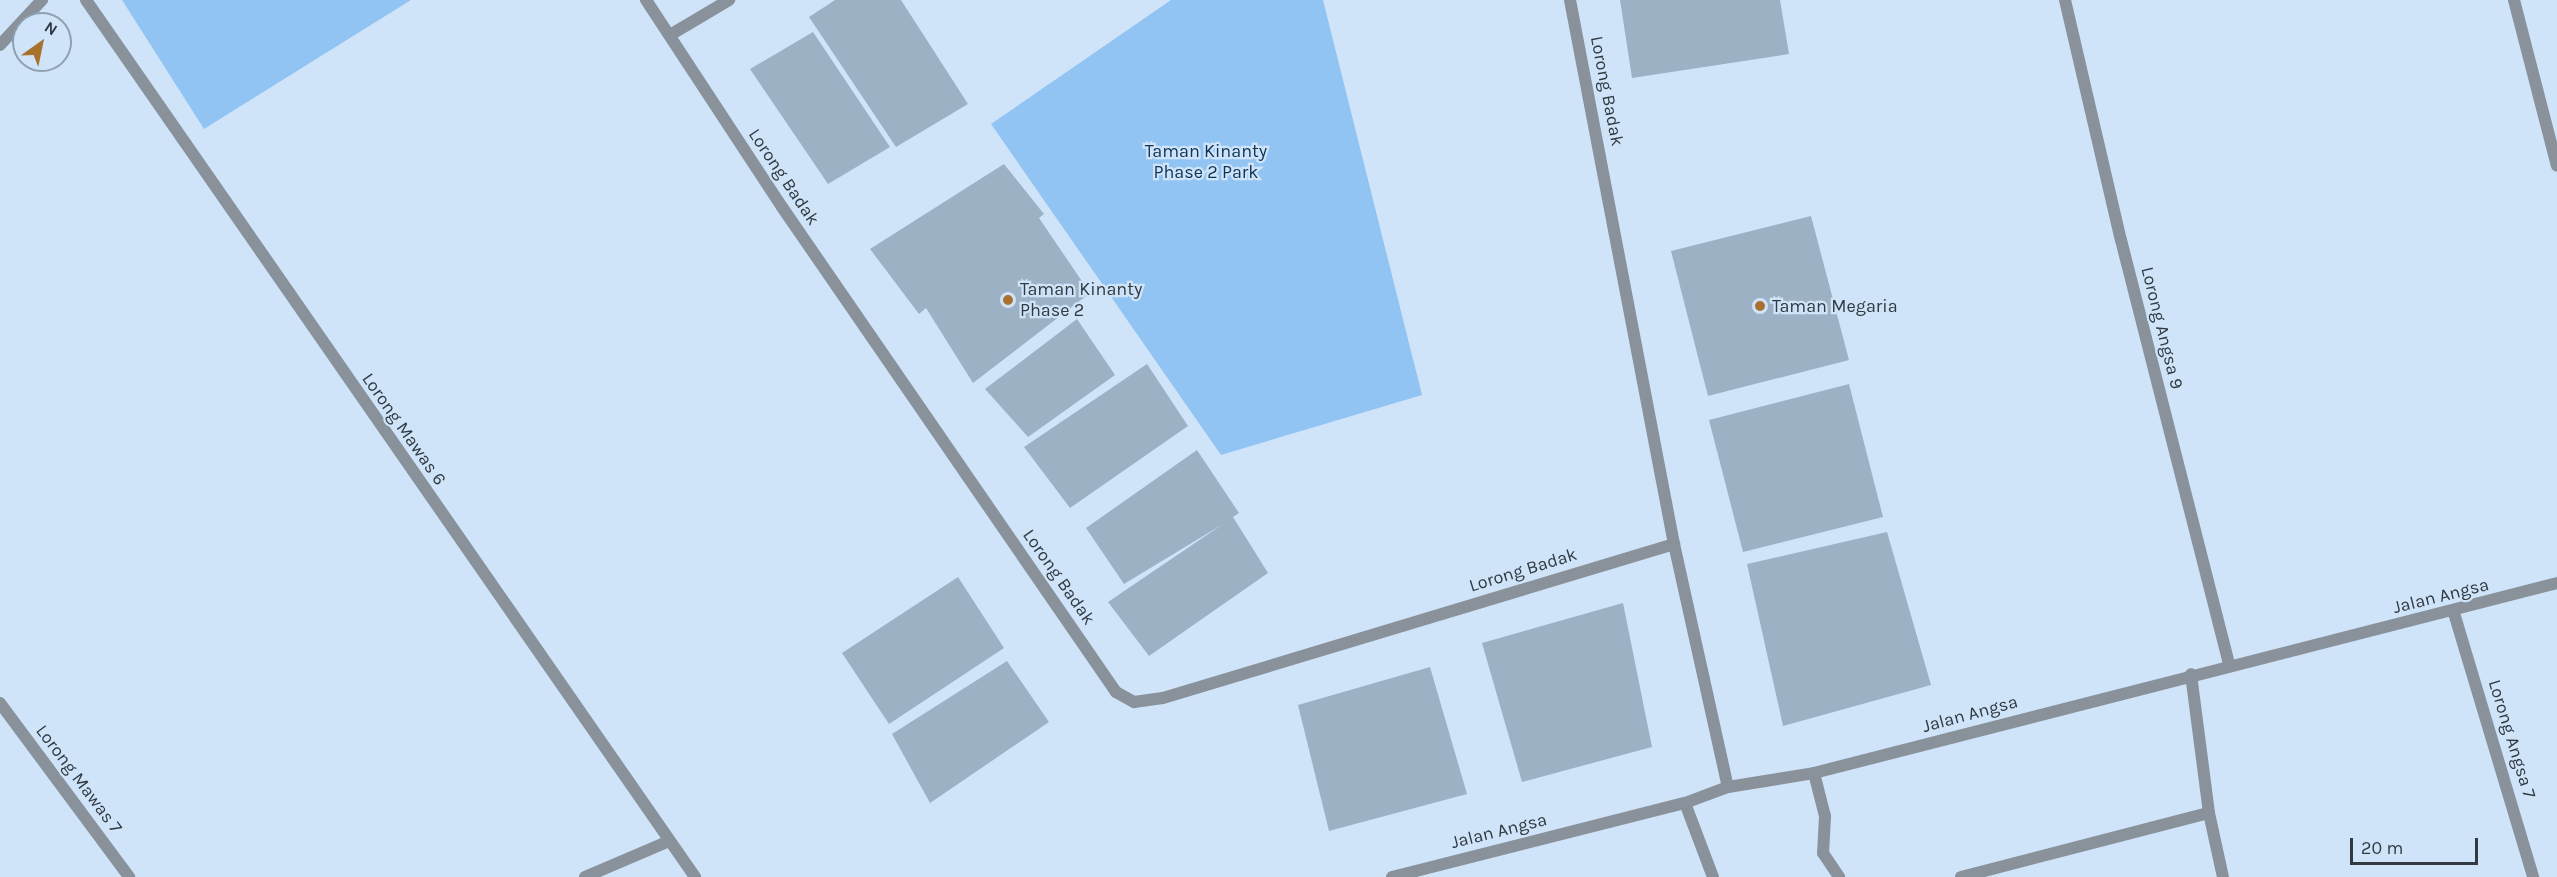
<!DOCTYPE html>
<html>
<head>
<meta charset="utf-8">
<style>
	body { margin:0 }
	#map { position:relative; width:2557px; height:877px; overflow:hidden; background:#cfe4f9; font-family:Karla,sans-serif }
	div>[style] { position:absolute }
	.green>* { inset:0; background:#92c4f3 }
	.building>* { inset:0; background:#9db1c5 }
	.service>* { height:12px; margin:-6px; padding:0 6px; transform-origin:6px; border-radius:6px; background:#89919a }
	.minor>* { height:12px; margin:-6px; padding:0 6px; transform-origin:6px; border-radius:6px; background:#89919a }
	.dots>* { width:16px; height:16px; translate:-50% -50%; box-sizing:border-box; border:3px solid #cfe4f9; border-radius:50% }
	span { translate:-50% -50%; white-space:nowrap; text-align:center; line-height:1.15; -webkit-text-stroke:4.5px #cfe4f9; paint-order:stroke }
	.street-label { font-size:18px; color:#313941 }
	.park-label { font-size:18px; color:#0d3455 }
	.poi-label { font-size:18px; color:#313941 }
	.left { translate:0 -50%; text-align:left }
	.north { position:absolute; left:12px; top:12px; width:60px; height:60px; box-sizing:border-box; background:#cfe4f9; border:2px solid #90a0af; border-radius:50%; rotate:33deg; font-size:16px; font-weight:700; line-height:24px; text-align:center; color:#313941 }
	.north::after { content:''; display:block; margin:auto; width:21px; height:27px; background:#a8712e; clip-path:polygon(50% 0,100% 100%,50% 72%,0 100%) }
	.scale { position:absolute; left:2350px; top:838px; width:128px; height:27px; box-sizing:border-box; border:3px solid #313941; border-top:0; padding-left:8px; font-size:18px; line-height:21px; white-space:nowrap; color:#313941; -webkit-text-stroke:4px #cfe4f9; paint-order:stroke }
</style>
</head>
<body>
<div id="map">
	<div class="green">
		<div style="clip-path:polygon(122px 0,411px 0,204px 129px)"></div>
		<div style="clip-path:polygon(1171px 0,1323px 0,1422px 395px,1221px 455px,991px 124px)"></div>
	</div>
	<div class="building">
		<div style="clip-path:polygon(835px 0,901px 0,968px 104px,896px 147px,809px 17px)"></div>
		<div style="clip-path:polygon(1620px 0,1780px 0,1789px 54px,1632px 78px)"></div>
		<div style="clip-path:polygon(813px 32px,890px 147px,828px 184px,750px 69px)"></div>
		<div style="clip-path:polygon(1004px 164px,1044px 214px,1039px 218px,1090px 293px,973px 383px,926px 308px,919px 314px,870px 249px)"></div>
		<div style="clip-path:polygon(1811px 216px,1849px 360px,1708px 396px,1671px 251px)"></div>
		<div style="clip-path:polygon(1077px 319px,1115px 375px,1028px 437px,985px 389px)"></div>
		<div style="clip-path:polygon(1147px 364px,1188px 426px,1070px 508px,1024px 447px)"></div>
		<div style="clip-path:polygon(1849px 384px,1883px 517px,1743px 552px,1709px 420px)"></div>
		<div style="clip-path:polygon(1197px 450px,1239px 513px,1233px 517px,1268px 573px,1149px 656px,1108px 602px,1223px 524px,1124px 584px,1086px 528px)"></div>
		<div style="clip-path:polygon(1887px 532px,1931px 685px,1783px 726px,1747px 564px)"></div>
		<div style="clip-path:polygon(958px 577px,1004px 648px,889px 724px,842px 653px)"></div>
		<div style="clip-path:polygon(1623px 603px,1652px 747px,1522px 782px,1482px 643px)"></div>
		<div style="clip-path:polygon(1007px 661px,1049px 722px,930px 803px,892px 734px)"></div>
		<div style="clip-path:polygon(1430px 667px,1467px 794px,1329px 831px,1298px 705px)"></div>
	</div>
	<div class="service">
		<div style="left:1814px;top:773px;width:44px;rotate:75.7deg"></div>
		<div style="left:1825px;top:816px;width:37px;rotate:93deg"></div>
		<div style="left:1823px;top:853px;width:29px;rotate:56deg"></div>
		<div style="left:2209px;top:813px;width:66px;rotate:77.7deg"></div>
		<div style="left:1961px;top:877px;width:256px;rotate:-14.5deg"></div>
		<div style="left:2209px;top:813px;width:140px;rotate:-97.4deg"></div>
	</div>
	<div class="minor">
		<div style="left:86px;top:0;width:1068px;rotate:55.22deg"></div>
		<div style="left:646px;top:0;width:248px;rotate:56.7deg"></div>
		<div style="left:782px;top:207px;width:589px;rotate:55.45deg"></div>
		<div style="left:1116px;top:692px;width:21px;rotate:29deg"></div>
		<div style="left:1134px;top:702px;width:29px;rotate:-8deg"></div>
		<div style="left:1163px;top:698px;width:534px;rotate:-16.77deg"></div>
		<div style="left:1570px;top:0;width:554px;rotate:79.18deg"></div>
		<div style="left:1674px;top:544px;width:249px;rotate:77.5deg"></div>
		<div style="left:2065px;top:0;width:246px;rotate:76.9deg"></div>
		<div style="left:2121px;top:240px;width:438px;rotate:75.7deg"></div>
		<div style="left:2514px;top:0;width:171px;rotate:75.5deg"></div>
		<div style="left:670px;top:35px;width:69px;rotate:-30.7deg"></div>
		<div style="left:0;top:45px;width:62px;rotate:-47deg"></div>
		<div style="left:2454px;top:613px;width:276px;rotate:73.3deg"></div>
		<div style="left:0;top:703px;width:217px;rotate:53.4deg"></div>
		<div style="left:1685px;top:803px;width:79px;rotate:69.3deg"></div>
		<div style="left:585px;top:877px;width:91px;rotate:-23.2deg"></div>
		<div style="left:1392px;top:877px;width:302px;rotate:-14.2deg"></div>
		<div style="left:1685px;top:803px;width:46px;rotate:-20.4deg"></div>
		<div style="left:1728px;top:787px;width:87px;rotate:-9.2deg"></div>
		<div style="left:1814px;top:773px;width:767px;rotate:-14.34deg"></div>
	</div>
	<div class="dots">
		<div style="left:1008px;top:300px;background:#a8712e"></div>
		<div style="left:1760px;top:306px;background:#a8712e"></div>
	</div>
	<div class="street-label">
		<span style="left:1607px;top:91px;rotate:79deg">Lorong Badak</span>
		<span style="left:784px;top:177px;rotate:56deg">Lorong Badak</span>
		<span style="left:2162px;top:328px;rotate:76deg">Lorong Angsa 9</span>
		<span style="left:404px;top:429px;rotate:55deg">Lorong Mawas 6</span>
		<span style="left:1523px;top:570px;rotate:-17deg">Lorong Badak</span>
		<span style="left:1059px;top:577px;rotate:55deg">Lorong Badak</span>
		<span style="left:2441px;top:596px;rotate:-14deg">Jalan Angsa</span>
		<span style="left:1970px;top:714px;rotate:-15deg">Jalan Angsa</span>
		<span style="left:2512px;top:739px;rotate:73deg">Lorong Angsa 7</span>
		<span style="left:79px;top:779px;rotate:53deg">Lorong Mawas 7</span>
		<span style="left:1499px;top:831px;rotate:-14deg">Jalan Angsa</span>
	</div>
	<div class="park-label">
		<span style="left:1206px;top:162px">Taman Kinanty<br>Phase 2 Park</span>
	</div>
	<div class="poi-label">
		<span class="left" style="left:1020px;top:300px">Taman Kinanty<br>Phase 2</span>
		<span class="left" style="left:1772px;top:306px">Taman Megaria</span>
	</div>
	<div class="north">N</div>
	<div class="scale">20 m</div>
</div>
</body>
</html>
